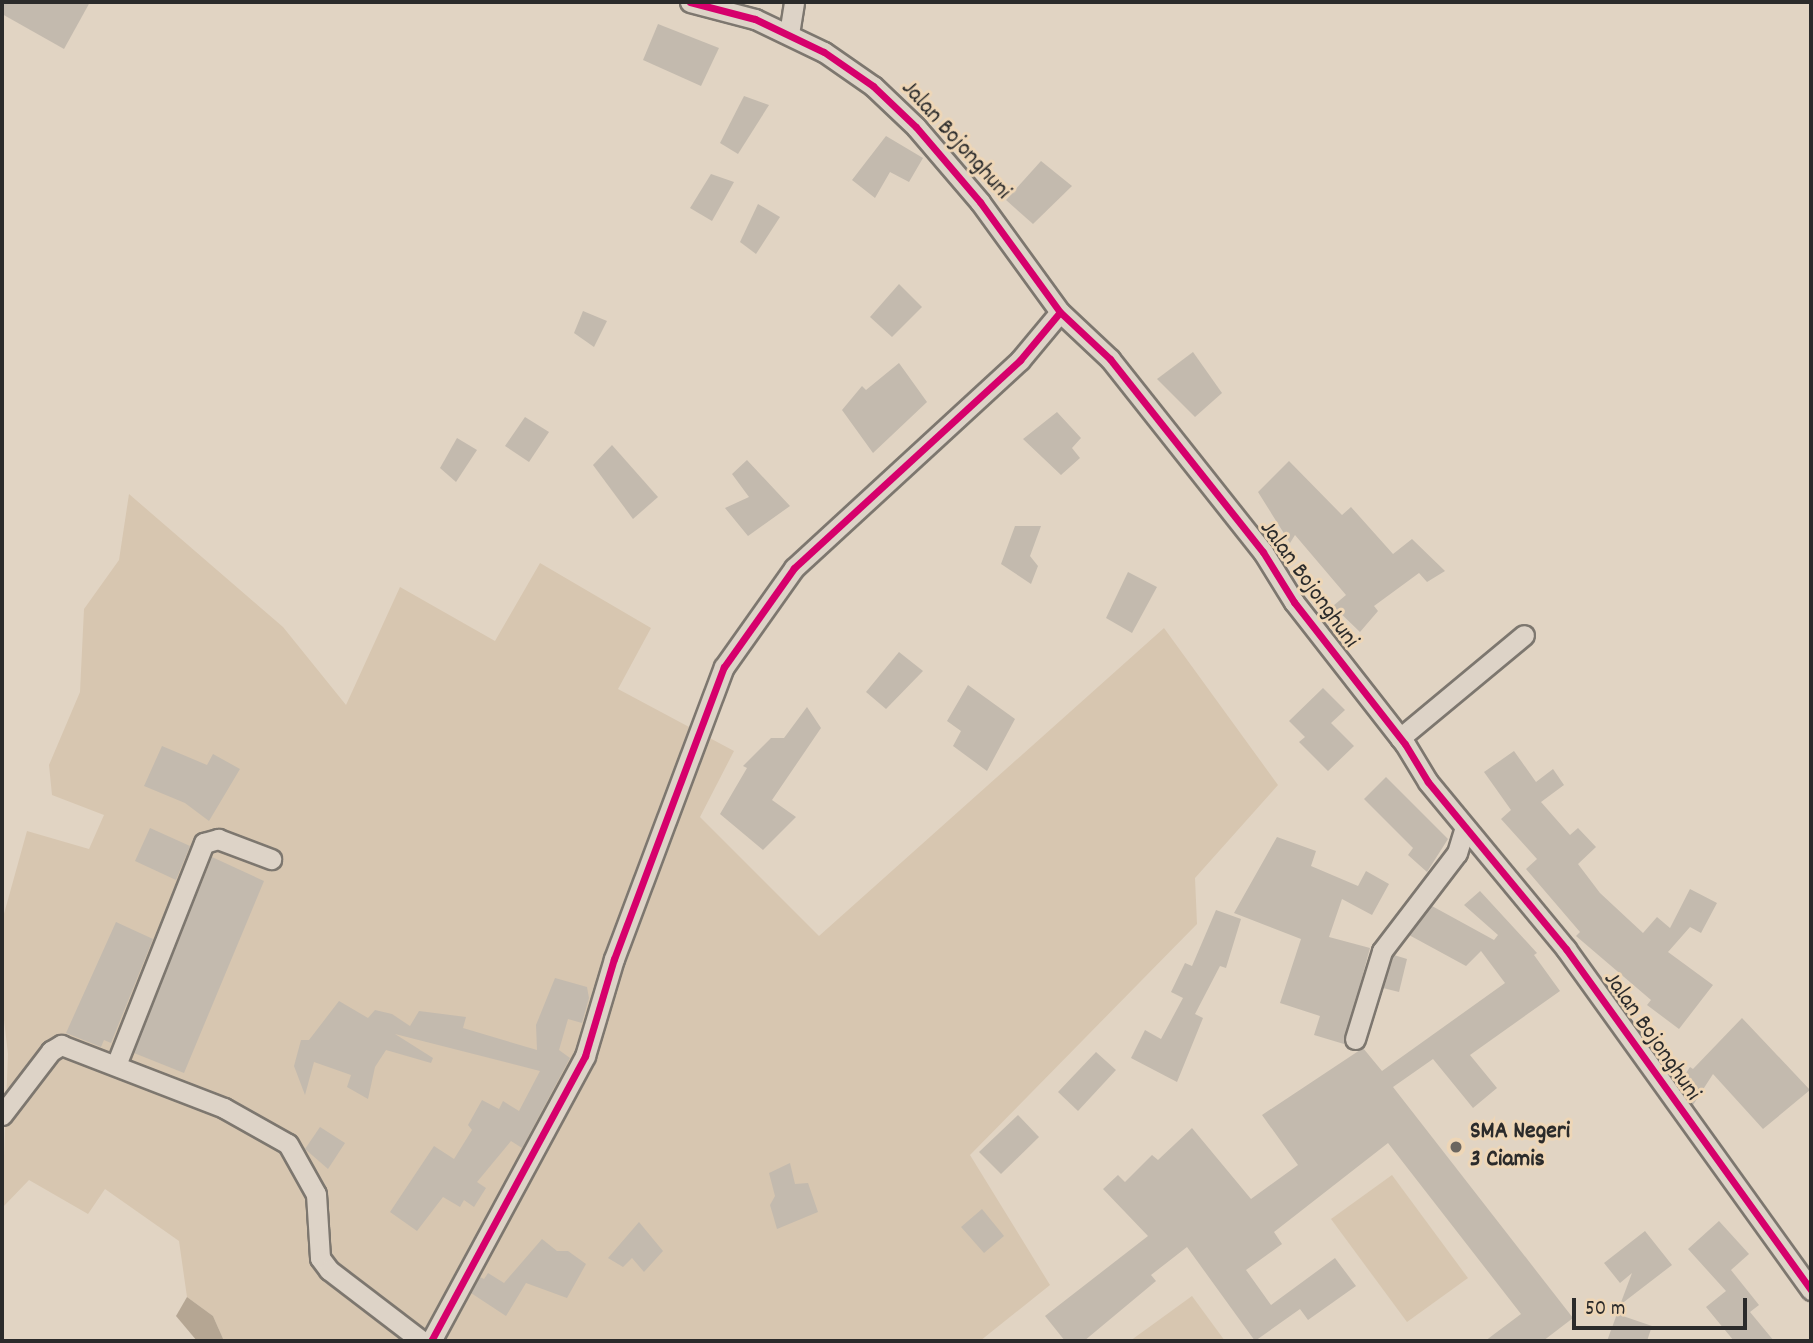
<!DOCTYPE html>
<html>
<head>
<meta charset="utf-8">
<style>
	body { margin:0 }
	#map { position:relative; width:1813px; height:1343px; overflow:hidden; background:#e1d4c3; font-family:Dekko,sans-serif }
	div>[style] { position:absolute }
	.green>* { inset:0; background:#d7c6b0 }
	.water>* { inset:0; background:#b5a693 }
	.building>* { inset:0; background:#c3baae }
	.roads { filter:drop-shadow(2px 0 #7d776f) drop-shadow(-2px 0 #7d776f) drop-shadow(0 2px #7d776f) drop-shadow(0 -2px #7d776f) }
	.street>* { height:19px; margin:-9.5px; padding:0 9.5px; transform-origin:9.5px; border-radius:9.5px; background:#ddd3c7 }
	.cycleway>* { height:7px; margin:-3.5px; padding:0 3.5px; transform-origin:3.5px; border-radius:3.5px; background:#d6006c }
	.dots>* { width:19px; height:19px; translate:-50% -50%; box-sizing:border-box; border:4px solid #eed6b6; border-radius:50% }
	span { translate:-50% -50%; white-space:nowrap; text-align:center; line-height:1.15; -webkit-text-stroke:6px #eed6b6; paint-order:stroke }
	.street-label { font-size:24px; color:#2b2b2b }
	.poi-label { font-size:24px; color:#2b2b2b; font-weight:700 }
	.left { translate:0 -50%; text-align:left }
	.frame { position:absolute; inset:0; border:4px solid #2b2b2b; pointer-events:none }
	.scale { position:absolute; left:1572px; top:1298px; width:175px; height:32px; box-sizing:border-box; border:4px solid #2b2b2b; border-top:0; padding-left:9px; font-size:21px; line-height:24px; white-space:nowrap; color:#2b2b2b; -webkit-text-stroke:5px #eed6b6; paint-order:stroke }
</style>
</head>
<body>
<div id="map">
	<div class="green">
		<div style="clip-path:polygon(129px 494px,283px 627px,346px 705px,400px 587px,495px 641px,540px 563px,651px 628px,618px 689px,734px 751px,700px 817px,819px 936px,1164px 628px,1278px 785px,1195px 878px,1197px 924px,970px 1155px,1050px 1285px,980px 1341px,224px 1341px,213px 1316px,187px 1297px,179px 1241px,105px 1189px,88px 1214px,29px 1180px,2px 1208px,8px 1054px,2px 1003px,2px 921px,27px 831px,89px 849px,104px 815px,52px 795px,49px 765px,80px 692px,84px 609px,119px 560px)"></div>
		<div style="clip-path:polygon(1392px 1175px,1468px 1278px,1407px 1322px,1331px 1219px)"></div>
		<div style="clip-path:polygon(1192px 1296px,1225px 1341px,1130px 1341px)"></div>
	</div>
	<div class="water">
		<div style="clip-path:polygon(187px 1297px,213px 1316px,224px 1341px,197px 1341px,176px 1316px)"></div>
	</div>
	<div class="building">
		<div style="clip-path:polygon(2px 2px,90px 2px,64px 49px,2px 14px)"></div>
		<div style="clip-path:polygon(658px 24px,719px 48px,701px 86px,643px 60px)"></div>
		<div style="clip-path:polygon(744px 96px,769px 105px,738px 154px,720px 143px)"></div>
		<div style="clip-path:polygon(886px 136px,923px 158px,909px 182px,890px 172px,875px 198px,852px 180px)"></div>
		<div style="clip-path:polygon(1041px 161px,1072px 186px,1033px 224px,1006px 200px)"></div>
		<div style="clip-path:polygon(711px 174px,734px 182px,712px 221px,690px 208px)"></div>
		<div style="clip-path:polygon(758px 204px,780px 217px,756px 254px,740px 242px)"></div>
		<div style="clip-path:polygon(899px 284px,922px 307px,892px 337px,870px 317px)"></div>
		<div style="clip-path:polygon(583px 311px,607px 321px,594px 347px,574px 333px)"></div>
		<div style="clip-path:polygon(1193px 352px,1222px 393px,1195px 417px,1157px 379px)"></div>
		<div style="clip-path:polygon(899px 363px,927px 402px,873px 453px,842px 410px,862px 386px,866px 390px)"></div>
		<div style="clip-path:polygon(1057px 412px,1081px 438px,1072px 448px,1080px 458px,1061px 475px,1023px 439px)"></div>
		<div style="clip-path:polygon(525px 417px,549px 432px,529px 462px,505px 446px)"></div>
		<div style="clip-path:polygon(457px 438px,477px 450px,456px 482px,440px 468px)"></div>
		<div style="clip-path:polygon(612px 445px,658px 497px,633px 519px,593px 465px)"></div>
		<div style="clip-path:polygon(747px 460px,790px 506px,748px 536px,725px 508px,749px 497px,732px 474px)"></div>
		<div style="clip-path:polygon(1289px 461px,1342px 515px,1351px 507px,1393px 554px,1412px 539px,1445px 571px,1427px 582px,1419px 573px,1374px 606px,1378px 611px,1360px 632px,1333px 606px,1346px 595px,1295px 535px,1290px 543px,1258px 492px)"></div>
		<div style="clip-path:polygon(1015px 526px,1041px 526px,1030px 556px,1038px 566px,1031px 584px,1001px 564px)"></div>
		<div style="clip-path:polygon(1128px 572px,1157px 587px,1132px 633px,1106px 618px)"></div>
		<div style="clip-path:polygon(899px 652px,923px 671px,886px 709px,866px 692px)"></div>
		<div style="clip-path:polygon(968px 685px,1015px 719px,987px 771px,953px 746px,961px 731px,947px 721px)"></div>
		<div style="clip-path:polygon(1323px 688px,1345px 710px,1331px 723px,1354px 746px,1328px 771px,1299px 742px,1305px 737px,1289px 721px)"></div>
		<div style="clip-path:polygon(807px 707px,821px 728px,772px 800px,796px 817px,763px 850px,720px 814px,747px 768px,743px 766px,771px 738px,784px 738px)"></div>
		<div style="clip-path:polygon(162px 746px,207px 765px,213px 754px,240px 769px,209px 821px,185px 803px,144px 786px)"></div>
		<div style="clip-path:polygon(1514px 751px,1536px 782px,1553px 769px,1564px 785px,1541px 802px,1570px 835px,1578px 828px,1596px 847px,1578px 864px,1600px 893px,1643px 933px,1657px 917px,1670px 928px,1690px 889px,1717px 903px,1701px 933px,1690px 927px,1668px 952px,1713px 985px,1679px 1029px,1647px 1005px,1651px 1000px,1576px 936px,1580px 932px,1526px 869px,1537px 859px,1501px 819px,1511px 810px,1484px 772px)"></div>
		<div style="clip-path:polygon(1386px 777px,1448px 839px,1427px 872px,1408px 855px,1413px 848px,1364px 799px)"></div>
		<div style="clip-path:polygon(150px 828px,190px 846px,176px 880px,135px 861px)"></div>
		<div style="clip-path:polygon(1277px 837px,1316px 851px,1311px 866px,1358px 886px,1366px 871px,1389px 884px,1372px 915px,1342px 899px,1329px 937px,1370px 948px,1344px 1044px,1314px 1035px,1320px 1016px,1280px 1003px,1301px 939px,1234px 913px)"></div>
		<div style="clip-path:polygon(212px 857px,264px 881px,184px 1073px,134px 1053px)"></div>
		<div style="clip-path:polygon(1480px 891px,1537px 953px,1534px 955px,1560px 991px,1470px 1055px,1497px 1088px,1473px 1108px,1433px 1059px,1393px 1087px,1573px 1318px,1543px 1341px,1485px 1341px,1521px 1314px,1388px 1143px,1274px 1232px,1282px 1244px,1246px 1270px,1271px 1305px,1335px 1258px,1356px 1286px,1308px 1320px,1300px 1309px,1255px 1341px,1187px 1247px,1151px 1275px,1156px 1281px,1084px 1341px,1065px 1341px,1045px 1316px,1148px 1236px,1103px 1189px,1118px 1175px,1125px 1182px,1152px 1155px,1158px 1160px,1192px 1128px,1251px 1199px,1298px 1165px,1262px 1115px,1363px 1048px,1382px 1071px,1505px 983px,1481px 951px,1466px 966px,1409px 935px,1432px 906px,1494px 940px,1498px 935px,1464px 905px)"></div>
		<div style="clip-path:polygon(1216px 910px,1241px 919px,1226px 968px,1220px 966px,1195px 1014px,1203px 1018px,1177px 1082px,1131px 1058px,1145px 1030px,1161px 1039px,1183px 998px,1171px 992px,1185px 963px,1192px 966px)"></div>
		<div style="clip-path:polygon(116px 922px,153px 939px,111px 1043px,104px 1040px,101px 1047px,66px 1033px)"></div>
		<div style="clip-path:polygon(1394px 955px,1407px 959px,1399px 992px,1383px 988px)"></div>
		<div style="clip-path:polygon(555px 978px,587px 987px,589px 998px,582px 1023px,568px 1019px,559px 1050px,570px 1058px,522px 1148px,511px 1141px,477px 1182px,486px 1188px,474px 1207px,464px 1200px,460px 1207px,443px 1197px,417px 1231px,390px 1212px,434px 1146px,454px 1159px,472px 1130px,468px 1125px,482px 1100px,499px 1109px,503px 1101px,519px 1111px,540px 1071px,395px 1034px,433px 1058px,431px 1063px,386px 1050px,375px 1067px,368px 1099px,347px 1087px,351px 1075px,314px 1062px,305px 1095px,294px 1066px,301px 1040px,309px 1040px,339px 1001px,368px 1018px,375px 1010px,392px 1014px,410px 1026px,419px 1011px,466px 1017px,463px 1028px,537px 1050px,536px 1025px)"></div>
		<div style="clip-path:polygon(1742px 1018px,1810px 1090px,1763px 1129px,1713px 1074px,1693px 1105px,1678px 1085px,1690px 1067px,1693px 1069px)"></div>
		<div style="clip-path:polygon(1096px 1052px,1116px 1070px,1078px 1111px,1058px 1092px)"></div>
		<div style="clip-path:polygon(1018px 1115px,1039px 1137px,1001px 1174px,979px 1152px)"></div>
		<div style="clip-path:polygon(320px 1127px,345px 1143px,328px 1169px,305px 1149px)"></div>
		<div style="clip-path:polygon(790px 1163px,795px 1184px,808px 1183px,818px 1212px,777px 1229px,770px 1205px,775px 1196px,769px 1173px)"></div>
		<div style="clip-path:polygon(982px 1209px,1004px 1236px,984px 1253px,961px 1227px)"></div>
		<div style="clip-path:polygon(1719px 1221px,1749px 1254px,1731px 1270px,1759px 1305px,1750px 1312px,1774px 1341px,1734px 1341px,1706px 1307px,1726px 1291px,1688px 1249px)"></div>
		<div style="clip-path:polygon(639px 1222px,663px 1251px,644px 1272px,632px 1258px,623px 1267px,608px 1258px)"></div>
		<div style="clip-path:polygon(1645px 1231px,1672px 1265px,1620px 1305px,1632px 1273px,1620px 1283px,1604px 1263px)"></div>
		<div style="clip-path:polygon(542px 1239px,557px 1251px,568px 1251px,586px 1264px,567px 1298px,526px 1283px,506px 1316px,471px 1293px,480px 1277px,484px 1279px,488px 1273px,504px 1283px)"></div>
		<div style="clip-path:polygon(1617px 1314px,1652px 1326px,1647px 1341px,1607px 1341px)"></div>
	</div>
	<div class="roads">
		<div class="street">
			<div style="left:690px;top:2px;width:67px;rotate:14.7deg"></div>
			<div style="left:755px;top:19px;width:76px;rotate:25.6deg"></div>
			<div style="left:824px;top:52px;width:60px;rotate:34.8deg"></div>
			<div style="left:873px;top:86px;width:59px;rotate:43.6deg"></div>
			<div style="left:916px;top:127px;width:99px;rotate:49.5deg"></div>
			<div style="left:980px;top:202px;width:136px;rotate:54deg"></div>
			<div style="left:1060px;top:312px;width:69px;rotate:43.2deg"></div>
			<div style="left:1110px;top:359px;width:246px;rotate:51.6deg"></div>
			<div style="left:1263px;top:552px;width:59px;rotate:58.2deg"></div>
			<div style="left:1294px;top:602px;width:180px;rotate:52deg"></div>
			<div style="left:1405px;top:744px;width:44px;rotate:58.8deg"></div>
			<div style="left:1428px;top:782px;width:217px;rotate:50.4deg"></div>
			<div style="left:1566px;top:949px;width:420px;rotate:54.3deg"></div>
			<div style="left:789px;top:34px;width:32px;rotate:-81deg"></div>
			<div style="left:1400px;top:738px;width:161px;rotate:-39.7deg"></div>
			<div style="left:1355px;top:1039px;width:92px;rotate:-72.9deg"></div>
			<div style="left:1382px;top:951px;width:123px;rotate:-52.6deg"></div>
			<div style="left:1457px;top:853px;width:27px;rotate:-73deg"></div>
			<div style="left:116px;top:1065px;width:239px;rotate:-68.4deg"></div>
			<div style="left:204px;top:843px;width:15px;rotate:-16deg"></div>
			<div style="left:218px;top:839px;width:57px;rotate:20.7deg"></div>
			<div style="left:2px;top:1115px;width:81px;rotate:-52.6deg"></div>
			<div style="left:51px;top:1051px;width:12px;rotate:-31deg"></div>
			<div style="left:61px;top:1045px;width:175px;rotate:21.1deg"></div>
			<div style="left:224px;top:1108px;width:73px;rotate:29.4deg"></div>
			<div style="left:288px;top:1144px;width:57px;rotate:60.8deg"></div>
			<div style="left:316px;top:1194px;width:64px;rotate:86.4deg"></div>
			<div style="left:320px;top:1258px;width:15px;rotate:53deg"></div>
			<div style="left:329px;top:1270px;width:117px;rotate:37.4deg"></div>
			<div style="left:431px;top:1341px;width:324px;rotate:-61.6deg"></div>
			<div style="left:585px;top:1056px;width:101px;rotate:-73.4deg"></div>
			<div style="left:614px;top:959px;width:312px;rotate:-69.4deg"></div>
			<div style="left:724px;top:667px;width:121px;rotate:-54.7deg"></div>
			<div style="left:794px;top:568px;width:307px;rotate:-42.6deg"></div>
			<div style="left:1020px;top:360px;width:62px;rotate:-50.2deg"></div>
		</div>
	</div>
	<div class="cycleway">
		<div style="left:690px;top:2px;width:67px;rotate:14.7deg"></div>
		<div style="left:755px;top:19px;width:76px;rotate:25.6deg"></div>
		<div style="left:824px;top:52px;width:60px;rotate:34.8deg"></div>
		<div style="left:873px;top:86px;width:59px;rotate:43.6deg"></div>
		<div style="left:916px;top:127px;width:99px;rotate:49.5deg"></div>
		<div style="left:980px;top:202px;width:136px;rotate:54deg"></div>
		<div style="left:1060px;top:312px;width:69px;rotate:43.2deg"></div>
		<div style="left:1110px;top:359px;width:246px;rotate:51.6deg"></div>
		<div style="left:1263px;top:552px;width:59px;rotate:58.2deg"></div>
		<div style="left:1294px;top:602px;width:180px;rotate:52deg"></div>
		<div style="left:1405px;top:744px;width:44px;rotate:58.8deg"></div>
		<div style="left:1428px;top:782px;width:217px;rotate:50.4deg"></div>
		<div style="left:1566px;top:949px;width:420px;rotate:54.3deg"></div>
		<div style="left:431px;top:1341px;width:324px;rotate:-61.6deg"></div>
		<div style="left:585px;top:1056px;width:101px;rotate:-73.4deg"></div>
		<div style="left:614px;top:959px;width:312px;rotate:-69.4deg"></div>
		<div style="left:724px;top:667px;width:121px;rotate:-54.7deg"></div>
		<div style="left:794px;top:568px;width:307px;rotate:-42.6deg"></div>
		<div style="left:1020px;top:360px;width:62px;rotate:-50.2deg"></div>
	</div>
	<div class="dots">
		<div style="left:1456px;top:1147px;background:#6b6660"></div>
	</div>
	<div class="street-label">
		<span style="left:955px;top:141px;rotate:48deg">Jalan Bojonghuni</span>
		<span style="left:1308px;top:585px;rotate:54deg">Jalan Bojonghuni</span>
		<span style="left:1651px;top:1037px;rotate:55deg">Jalan Bojonghuni</span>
	</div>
	<div class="poi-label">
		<span class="left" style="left:1470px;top:1147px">SMA Negeri<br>3 Ciamis</span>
	</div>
	<div class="frame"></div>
	<div class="scale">50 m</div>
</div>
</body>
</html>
